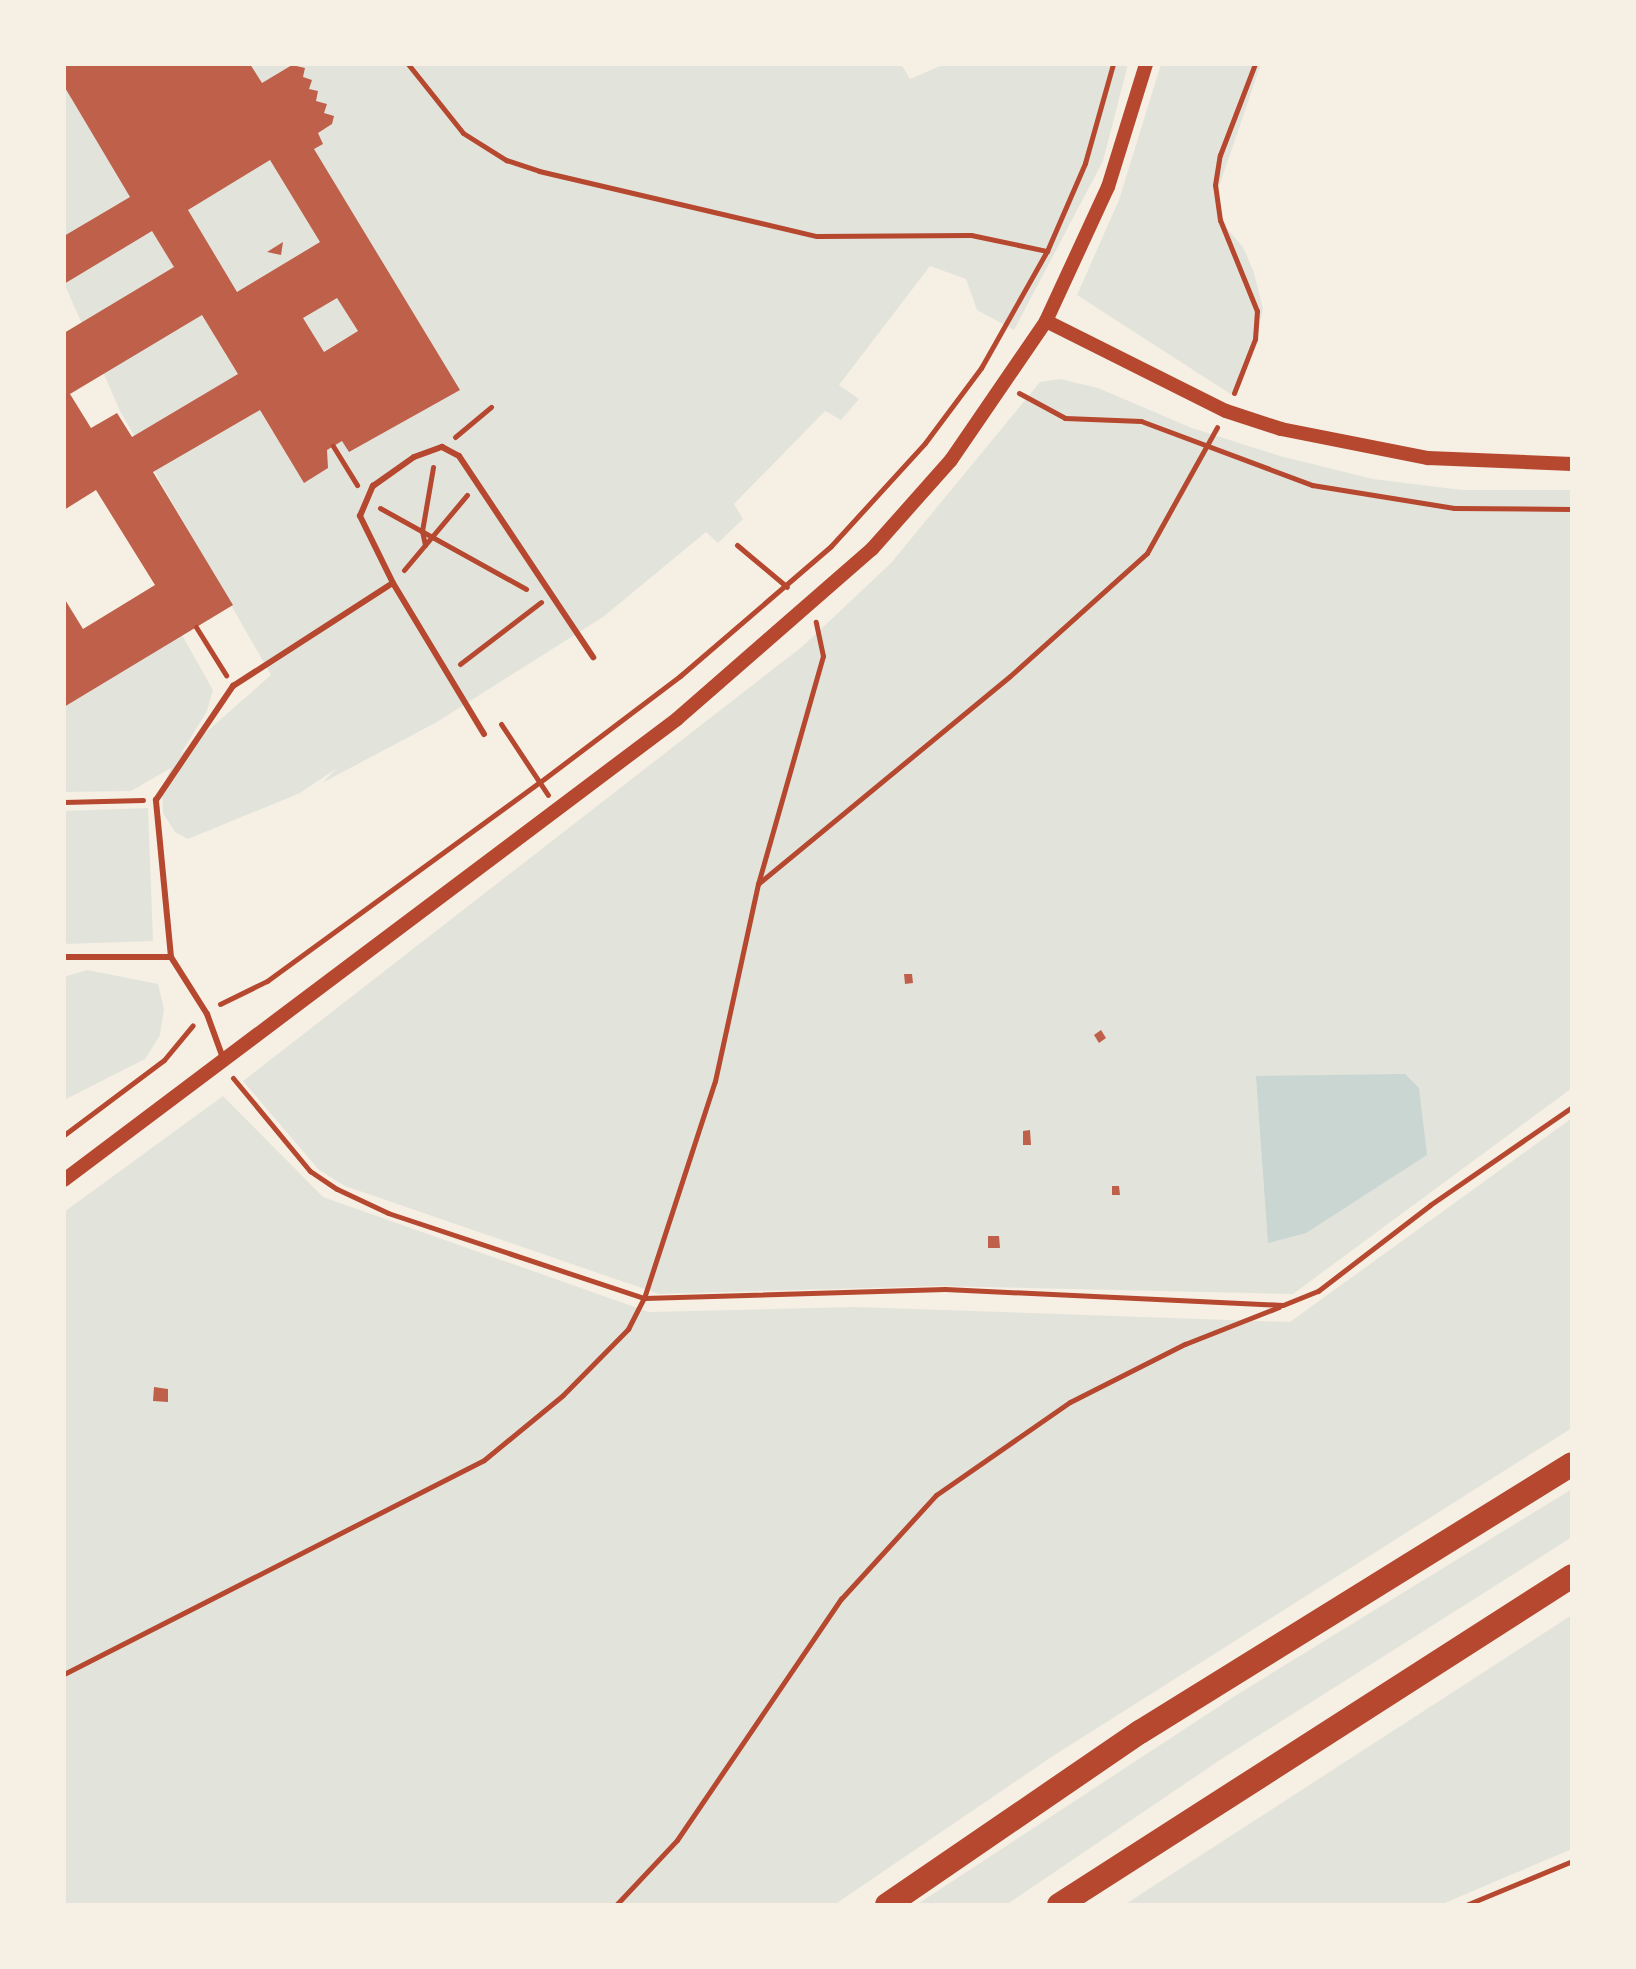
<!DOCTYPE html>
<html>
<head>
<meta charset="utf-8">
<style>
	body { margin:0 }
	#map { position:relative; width:1636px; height:1969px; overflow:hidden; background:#f6efe4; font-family:Inter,sans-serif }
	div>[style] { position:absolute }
	.green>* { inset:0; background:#e2e4dc }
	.water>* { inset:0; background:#c9d6d2 }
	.building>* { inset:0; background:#bf614a }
	.path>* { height:5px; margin:-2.5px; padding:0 2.5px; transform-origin:2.5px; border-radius:2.5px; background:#b5482f }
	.service>* { height:6px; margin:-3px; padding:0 3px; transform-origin:3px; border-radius:3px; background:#b5482f }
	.tertiary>* { height:14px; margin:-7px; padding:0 7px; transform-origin:7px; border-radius:7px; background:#b5482f }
	.motorway>* { height:24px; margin:-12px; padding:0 12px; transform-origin:12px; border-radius:12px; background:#b5482f }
	span { translate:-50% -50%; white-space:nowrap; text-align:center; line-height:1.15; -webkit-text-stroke:8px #f6efe4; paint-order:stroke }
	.frame { position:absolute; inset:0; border:66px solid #f6efe4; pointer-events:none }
</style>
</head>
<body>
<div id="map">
	<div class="green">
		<div style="clip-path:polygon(64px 64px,901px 64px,910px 79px,945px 64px,1128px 64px,1103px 161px,1014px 330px,977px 310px,966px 279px,930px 266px,839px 385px,859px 399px,841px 420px,825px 411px,734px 504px,743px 519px,718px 543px,706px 532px,603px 617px,437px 722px,322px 783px,337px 768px,300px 793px,188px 839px,175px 832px,163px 813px,162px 789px,171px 768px,131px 791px,64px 792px,64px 707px,182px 635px,213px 690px,207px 711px,180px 755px,271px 675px,120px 411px,64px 283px)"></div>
		<div style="clip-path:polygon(1161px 64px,1261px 64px,1216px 195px,1222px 223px,1243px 247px,1254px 273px,1263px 309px,1254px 349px,1232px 395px,1077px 295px,1119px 200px)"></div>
		<div style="clip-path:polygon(1060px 379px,1098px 388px,1192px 428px,1280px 456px,1373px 479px,1462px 490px,1572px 490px,1572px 1088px,1293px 1294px,937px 1286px,659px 1294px,345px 1186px,319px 1170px,243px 1081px,803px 646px,891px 563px,1040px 382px)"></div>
		<div style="clip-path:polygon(148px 808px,153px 941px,64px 944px,64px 811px)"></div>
		<div style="clip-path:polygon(87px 970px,158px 984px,164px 1009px,160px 1035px,145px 1059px,64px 1100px,64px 977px)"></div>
		<div style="clip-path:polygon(223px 1096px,323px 1197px,649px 1312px,855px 1307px,1290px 1322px,1572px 1118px,1572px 1428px,1053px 1756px,834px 1905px,64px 1905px,64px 1212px)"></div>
		<div style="clip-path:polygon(1572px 1489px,1572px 1537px,1223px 1758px,1006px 1905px,916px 1905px,1238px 1694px)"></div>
		<div style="clip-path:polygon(1572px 1615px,1572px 1849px,1440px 1905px,1124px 1905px)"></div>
	</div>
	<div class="water">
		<div style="clip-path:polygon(1405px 1074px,1419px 1088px,1427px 1155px,1306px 1233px,1268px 1243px,1256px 1076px)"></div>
	</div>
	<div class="building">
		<div style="clip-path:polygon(evenodd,64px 64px,250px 64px,262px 83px,292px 65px,305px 68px,303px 77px,312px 80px,309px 89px,318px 91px,316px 101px,327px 104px,324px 113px,334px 116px,332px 124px,318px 133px,323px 144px,314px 149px,460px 390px,349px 452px,342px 441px,327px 450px,328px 468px,304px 483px,260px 410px,153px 472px,233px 605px,64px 707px,64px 598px,83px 629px,155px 585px,96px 490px,64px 510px,64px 333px,174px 267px,152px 231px,64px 284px,64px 236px,130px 197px,64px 86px,64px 64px,270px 160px,320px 242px,237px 292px,188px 210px,270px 160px,64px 64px,337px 298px,358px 331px,324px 352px,303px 318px,337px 298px,64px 64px,202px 315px,238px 374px,132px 437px,117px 413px,91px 428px,70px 394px,202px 315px)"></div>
		<div style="clip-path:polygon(283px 242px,281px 255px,267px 252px)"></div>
		<div style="clip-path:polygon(904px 974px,912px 974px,913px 983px,905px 984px)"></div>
		<div style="clip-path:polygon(1101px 1030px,1106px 1038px,1099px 1043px,1094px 1035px)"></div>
		<div style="clip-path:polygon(1030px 1130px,1031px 1145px,1023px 1145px,1023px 1131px)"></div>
		<div style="clip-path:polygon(1112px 1186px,1119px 1186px,1120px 1195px,1112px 1195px)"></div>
		<div style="clip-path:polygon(988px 1236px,999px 1236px,1000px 1248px,988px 1248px)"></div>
		<div style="clip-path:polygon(154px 1387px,168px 1389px,168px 1402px,153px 1401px)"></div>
	</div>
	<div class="path">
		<div style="left:408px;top:64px;width:88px;rotate:51.4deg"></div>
		<div style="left:463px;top:133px;width:51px;rotate:32.1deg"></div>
		<div style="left:506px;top:160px;width:35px;rotate:18deg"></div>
		<div style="left:539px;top:171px;width:285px;rotate:13.2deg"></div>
		<div style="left:817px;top:236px;width:154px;rotate:-0.4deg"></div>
		<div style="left:971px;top:235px;width:78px;rotate:11.9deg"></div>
		<div style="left:1019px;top:393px;width:52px;rotate:28.5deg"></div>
		<div style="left:1065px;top:418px;width:76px;rotate:2.3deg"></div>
		<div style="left:1141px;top:421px;width:183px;rotate:20.5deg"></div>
		<div style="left:1312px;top:485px;width:144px;rotate:9.2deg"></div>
		<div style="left:1454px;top:508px;width:118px;rotate:0.5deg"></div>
		<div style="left:1234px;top:393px;width:58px;rotate:-68.7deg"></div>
		<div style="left:1255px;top:339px;width:28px;rotate:-86deg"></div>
		<div style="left:1257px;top:311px;width:98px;rotate:-112.1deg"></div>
		<div style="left:1220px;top:220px;width:35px;rotate:-98deg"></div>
		<div style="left:1215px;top:185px;width:30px;rotate:-81deg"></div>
		<div style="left:1220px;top:155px;width:97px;rotate:-69deg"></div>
		<div style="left:455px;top:437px;width:47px;rotate:-39.8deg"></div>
		<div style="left:333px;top:446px;width:46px;rotate:58.4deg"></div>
		<div style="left:380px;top:508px;width:167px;rotate:29deg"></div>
		<div style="left:425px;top:545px;width:14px;rotate:-102deg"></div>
		<div style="left:422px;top:531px;width:65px;rotate:-80.2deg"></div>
		<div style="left:737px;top:545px;width:65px;rotate:40deg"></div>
		<div style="left:404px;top:570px;width:98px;rotate:-50deg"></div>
		<div style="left:196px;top:627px;width:57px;rotate:58deg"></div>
		<div style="left:460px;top:664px;width:102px;rotate:-37.4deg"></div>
		<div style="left:501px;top:724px;width:85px;rotate:56.5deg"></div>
		<div style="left:64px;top:802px;width:79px;rotate:-1.5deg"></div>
		<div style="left:759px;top:883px;width:325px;rotate:-39.5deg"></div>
		<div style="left:1010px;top:676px;width:184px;rotate:-41.9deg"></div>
		<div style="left:1147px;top:553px;width:144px;rotate:-60.9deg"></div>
		<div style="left:220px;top:1004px;width:52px;rotate:-26.1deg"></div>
		<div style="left:267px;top:981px;width:338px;rotate:-36.1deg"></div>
		<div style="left:540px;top:782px;width:176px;rotate:-37.1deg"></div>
		<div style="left:680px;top:676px;width:199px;rotate:-40.7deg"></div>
		<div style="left:831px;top:546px;width:139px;rotate:-47.6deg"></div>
		<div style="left:925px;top:443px;width:94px;rotate:-53.3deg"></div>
		<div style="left:981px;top:368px;width:134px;rotate:-60.6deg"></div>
		<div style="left:1047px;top:251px;width:96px;rotate:-66.6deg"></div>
		<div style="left:1085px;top:163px;width:103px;rotate:-74.2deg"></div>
		<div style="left:233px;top:1078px;width:121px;rotate:50.4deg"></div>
		<div style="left:310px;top:1171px;width:32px;rotate:34deg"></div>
		<div style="left:337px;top:1189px;width:56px;rotate:25.2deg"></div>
		<div style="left:388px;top:1213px;width:270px;rotate:18.4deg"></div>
		<div style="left:644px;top:1298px;width:301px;rotate:-1.7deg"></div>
		<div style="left:945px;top:1289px;width:338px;rotate:2.7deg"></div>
		<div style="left:1283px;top:1305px;width:38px;rotate:-22deg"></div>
		<div style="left:1318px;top:1291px;width:141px;rotate:-37.5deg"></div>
		<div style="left:1430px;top:1205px;width:173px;rotate:-34.6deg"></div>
		<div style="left:64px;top:1135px;width:125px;rotate:-36.9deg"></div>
		<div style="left:164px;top:1060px;width:45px;rotate:-50.4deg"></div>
		<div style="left:64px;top:1674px;width:471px;rotate:-27deg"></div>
		<div style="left:484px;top:1460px;width:102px;rotate:-39.4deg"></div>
		<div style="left:563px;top:1395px;width:93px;rotate:-45.4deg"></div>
		<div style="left:628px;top:1329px;width:35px;rotate:-63deg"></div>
		<div style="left:644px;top:1298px;width:228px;rotate:-71.9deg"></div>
		<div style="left:715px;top:1081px;width:202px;rotate:-77.7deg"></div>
		<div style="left:758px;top:884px;width:237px;rotate:-74.1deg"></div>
		<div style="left:823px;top:656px;width:35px;rotate:-102deg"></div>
		<div style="left:616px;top:1905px;width:89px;rotate:-46.8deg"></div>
		<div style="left:677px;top:1840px;width:292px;rotate:-55.8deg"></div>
		<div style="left:841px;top:1599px;width:141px;rotate:-47.6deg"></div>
		<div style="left:936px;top:1495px;width:163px;rotate:-34.8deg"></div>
		<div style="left:1070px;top:1402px;width:129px;rotate:-26.8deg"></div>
		<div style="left:1185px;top:1344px;width:101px;rotate:-21.5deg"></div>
		<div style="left:1466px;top:1905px;width:115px;rotate:-22.5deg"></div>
	</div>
	<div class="service">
		<div style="left:484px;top:734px;width:176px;rotate:-121.1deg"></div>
		<div style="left:393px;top:583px;width:75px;rotate:-116.2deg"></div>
		<div style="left:360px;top:516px;width:33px;rotate:-67deg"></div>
		<div style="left:373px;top:486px;width:50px;rotate:-35.3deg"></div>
		<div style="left:414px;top:457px;width:30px;rotate:-20deg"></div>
		<div style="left:442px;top:447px;width:19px;rotate:28deg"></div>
		<div style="left:459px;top:456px;width:242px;rotate:56.3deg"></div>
		<div style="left:64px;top:957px;width:107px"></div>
		<div style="left:223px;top:1058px;width:47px;rotate:-110deg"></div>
		<div style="left:207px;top:1014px;width:67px;rotate:-122.3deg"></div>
		<div style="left:171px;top:957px;width:158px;rotate:-95.5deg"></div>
		<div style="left:156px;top:800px;width:138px;rotate:-56deg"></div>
		<div style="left:233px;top:686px;width:190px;rotate:-32.8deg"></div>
	</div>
	<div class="tertiary">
		<div style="left:1046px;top:321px;width:201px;rotate:26.6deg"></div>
		<div style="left:1226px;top:411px;width:58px;rotate:18.1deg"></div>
		<div style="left:1281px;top:429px;width:150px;rotate:11.2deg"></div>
		<div style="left:1428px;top:458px;width:144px;rotate:2.4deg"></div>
		<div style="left:64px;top:1180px;width:767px;rotate:-36.94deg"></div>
		<div style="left:677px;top:719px;width:259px;rotate:-41.1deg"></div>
		<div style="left:872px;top:549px;width:119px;rotate:-48.4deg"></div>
		<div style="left:951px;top:460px;width:168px;rotate:-55.6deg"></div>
		<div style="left:1046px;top:321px;width:148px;rotate:-65.2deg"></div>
		<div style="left:1108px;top:187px;width:129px;rotate:-72.8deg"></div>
	</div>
	<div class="motorway">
		<div style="left:887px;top:1905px;width:306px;rotate:-34.4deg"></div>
		<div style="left:1140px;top:1732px;width:508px;rotate:-31.81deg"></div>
		<div style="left:1059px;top:1905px;width:609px;rotate:-32.67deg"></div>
	</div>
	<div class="frame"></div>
</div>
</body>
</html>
